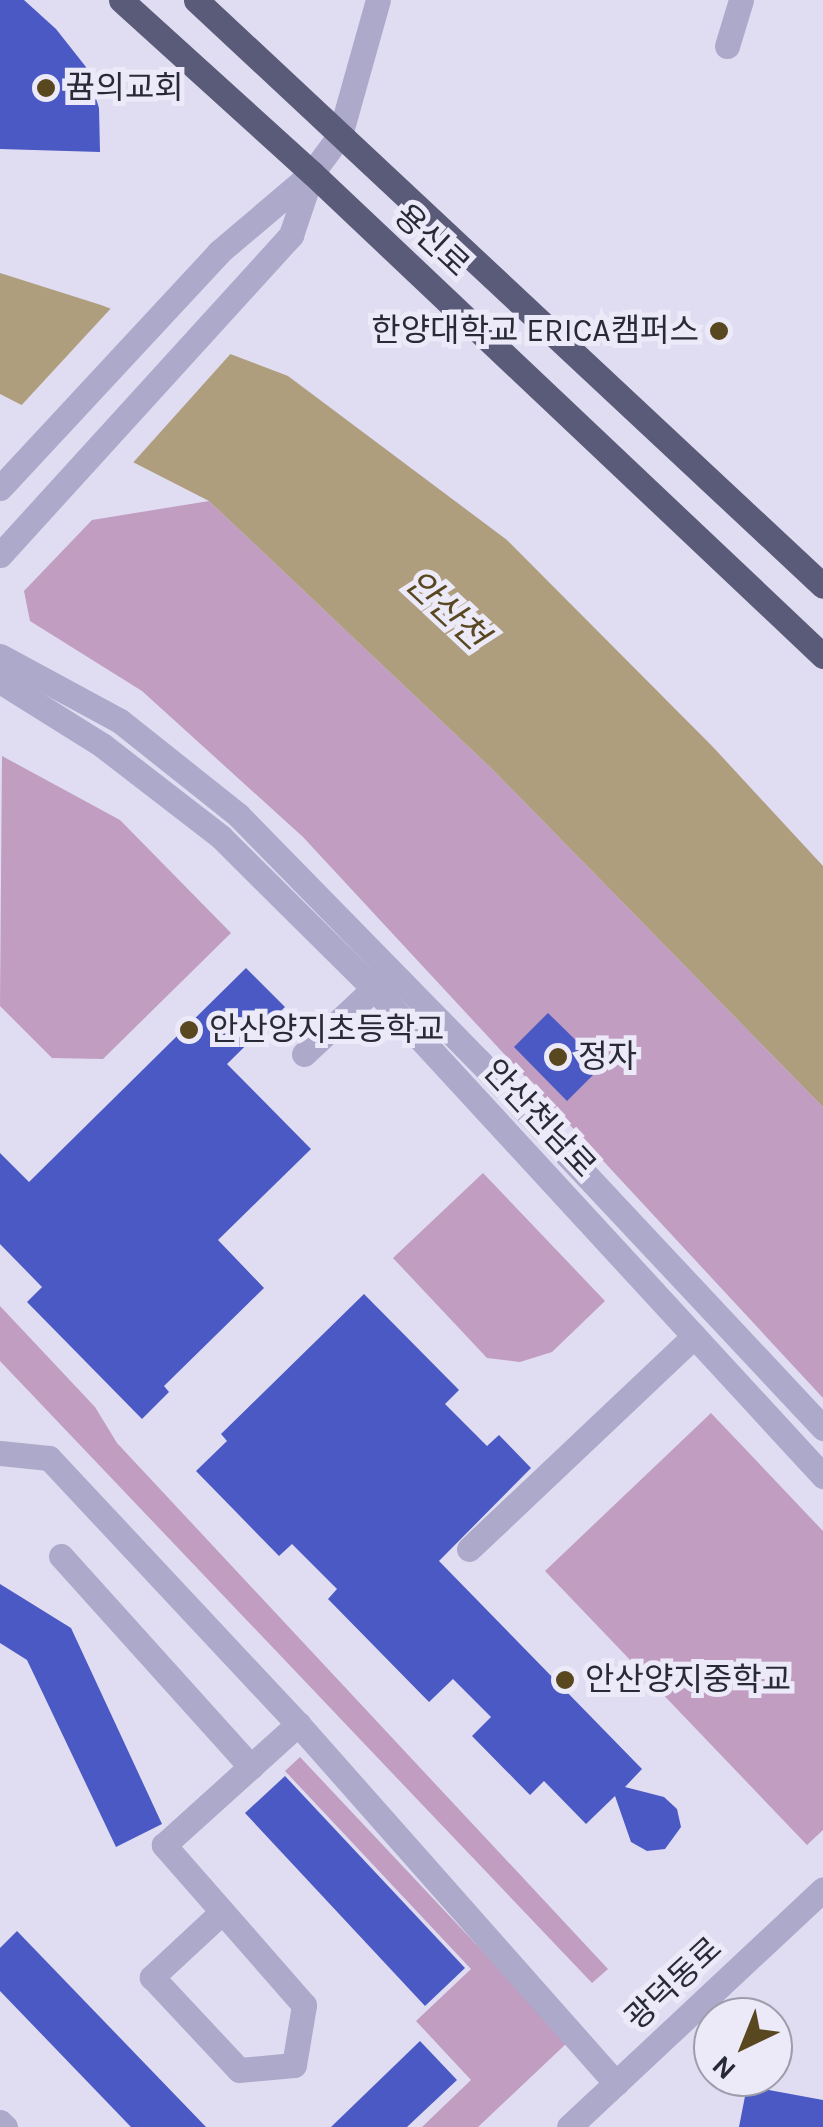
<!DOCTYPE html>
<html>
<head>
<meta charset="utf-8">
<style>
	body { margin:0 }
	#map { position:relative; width:823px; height:2127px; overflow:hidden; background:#e0ddf2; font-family:Karla,"Noto Sans KR",sans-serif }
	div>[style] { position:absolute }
	.green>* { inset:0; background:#c09dc1 }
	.water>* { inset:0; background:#af9e7d }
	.pier>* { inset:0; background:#e0ddf2 }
	.building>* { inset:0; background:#4a59c4 }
	.minor>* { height:25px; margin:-12.5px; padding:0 12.5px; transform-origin:12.5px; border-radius:12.5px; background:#aca9ca }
	.major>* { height:25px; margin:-12.5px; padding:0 12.5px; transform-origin:12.5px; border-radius:12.5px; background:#5a5b79 }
	.dots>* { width:28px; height:28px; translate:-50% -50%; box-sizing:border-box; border:5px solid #eceaf9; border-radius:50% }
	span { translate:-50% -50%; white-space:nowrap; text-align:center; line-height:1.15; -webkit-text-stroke:10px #eceaf9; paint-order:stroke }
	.poi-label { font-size:32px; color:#292a37 }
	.left { translate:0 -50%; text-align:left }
	.right { translate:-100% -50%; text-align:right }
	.street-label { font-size:32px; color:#292a37 }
	.water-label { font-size:35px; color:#58471f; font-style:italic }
	.north { position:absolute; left:693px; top:1997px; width:100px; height:100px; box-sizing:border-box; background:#eceaf9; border:2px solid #9e9dab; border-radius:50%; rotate:223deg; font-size:28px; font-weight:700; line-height:40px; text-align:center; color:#292a37 }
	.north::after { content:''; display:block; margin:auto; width:35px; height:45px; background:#58471f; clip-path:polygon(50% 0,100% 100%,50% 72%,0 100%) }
</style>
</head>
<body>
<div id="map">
	<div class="green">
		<div style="clip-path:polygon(209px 501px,492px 769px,823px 1107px,823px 1398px,303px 837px,142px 691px,30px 621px,24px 591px,92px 520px)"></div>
		<div style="clip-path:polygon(2px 756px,120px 820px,231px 933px,103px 1059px,52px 1058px,0 1006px)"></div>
		<div style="clip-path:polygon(483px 1173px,605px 1301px,552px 1352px,520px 1362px,487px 1358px,393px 1258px)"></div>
		<div style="clip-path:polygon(0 1306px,95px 1407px,117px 1443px,608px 1969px,592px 1983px,0 1361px)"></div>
		<div style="clip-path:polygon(711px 1413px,823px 1531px,823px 1830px,807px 1845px,545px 1571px)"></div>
		<div style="clip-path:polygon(300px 1757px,568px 2042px,478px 2127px,422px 2127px,471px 2080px,416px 2021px,471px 1969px,285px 1771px)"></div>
	</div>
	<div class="water">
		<div style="clip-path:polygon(0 273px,101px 305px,288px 376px,507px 540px,713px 747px,823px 866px,823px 1107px,492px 769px,209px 501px,0 394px)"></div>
	</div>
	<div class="pier">
		<div style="clip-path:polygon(114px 305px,234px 350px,130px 466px,18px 409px)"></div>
	</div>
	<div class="building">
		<div style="clip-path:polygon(0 0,24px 0,56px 29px,86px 67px,99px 108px,100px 152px,0 149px)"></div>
		<div style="clip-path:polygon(246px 968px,285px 1007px,227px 1064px,311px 1149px,218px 1240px,264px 1288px,164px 1386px,169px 1392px,142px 1419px,27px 1302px,42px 1287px,0 1244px,0 1153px,29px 1182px)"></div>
		<div style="clip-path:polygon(548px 1013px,602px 1066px,567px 1101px,514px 1047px)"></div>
		<div style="clip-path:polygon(364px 1294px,459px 1390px,445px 1404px,487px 1446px,499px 1435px,531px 1468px,439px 1561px,642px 1769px,625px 1787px,664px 1797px,677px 1809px,681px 1827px,665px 1849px,647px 1851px,631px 1842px,615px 1796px,586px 1824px,544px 1781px,530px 1795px,472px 1736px,491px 1717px,453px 1679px,429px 1702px,328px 1599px,337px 1589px,292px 1544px,279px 1556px,196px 1471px,227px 1441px,221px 1434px)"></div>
		<div style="clip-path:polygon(0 1584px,71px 1628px,162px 1824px,116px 1847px,27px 1660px,0 1643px)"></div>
		<div style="clip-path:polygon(285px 1776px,465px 1968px,425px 2006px,245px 1813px)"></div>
		<div style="clip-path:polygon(17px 1931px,206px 2127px,131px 2127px,0 1991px,0 1948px)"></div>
		<div style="clip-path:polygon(420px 2041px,457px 2080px,407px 2127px,331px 2127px)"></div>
		<div style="clip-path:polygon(747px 2086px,823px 2100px,823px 2127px,739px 2127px)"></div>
	</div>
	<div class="minor">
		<div style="left:727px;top:46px;width:48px;rotate:-73.1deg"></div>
		<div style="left:0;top:488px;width:322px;rotate:-47.1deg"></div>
		<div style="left:219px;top:252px;width:122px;rotate:-40.3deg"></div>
		<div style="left:312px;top:173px;width:47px;rotate:-53.6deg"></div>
		<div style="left:340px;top:135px;width:140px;rotate:-74.3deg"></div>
		<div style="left:0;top:555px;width:433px;rotate:-47.7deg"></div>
		<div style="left:291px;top:235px;width:65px;rotate:-71.3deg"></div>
		<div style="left:0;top:656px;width:136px;rotate:28.4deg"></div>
		<div style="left:120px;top:721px;width:151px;rotate:38.5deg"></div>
		<div style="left:238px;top:815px;width:346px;rotate:45.6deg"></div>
		<div style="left:480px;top:1062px;width:502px;rotate:46.86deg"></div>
		<div style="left:0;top:681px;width:120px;rotate:32.1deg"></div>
		<div style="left:102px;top:745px;width:150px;rotate:37.7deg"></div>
		<div style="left:221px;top:837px;width:226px;rotate:44.8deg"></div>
		<div style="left:381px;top:996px;width:653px;rotate:47.36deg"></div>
		<div style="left:304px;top:1054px;width:111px;rotate:-43.2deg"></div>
		<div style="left:0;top:1453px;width:49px;rotate:5.8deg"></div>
		<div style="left:49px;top:1458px;width:364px;rotate:46.9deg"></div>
		<div style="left:469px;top:1549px;width:310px;rotate:-43.4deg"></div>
		<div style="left:61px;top:1556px;width:284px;rotate:48deg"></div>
		<div style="left:222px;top:1912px;width:96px;rotate:137.1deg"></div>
		<div style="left:152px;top:1977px;width:127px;rotate:46.9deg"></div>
		<div style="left:239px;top:2070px;width:55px;rotate:-5.2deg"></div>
		<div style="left:294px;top:2065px;width:61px;rotate:-80.5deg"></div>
		<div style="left:304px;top:2005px;width:213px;rotate:-131.2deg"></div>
		<div style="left:164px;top:1845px;width:181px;rotate:-42.1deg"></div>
		<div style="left:298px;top:1724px;width:480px;rotate:48.5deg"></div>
		<div style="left:0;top:2122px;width:7px;rotate:45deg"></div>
		<div style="left:569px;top:2127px;width:348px;rotate:-43.1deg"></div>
	</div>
	<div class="major">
		<div style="left:121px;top:0;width:258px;rotate:42.2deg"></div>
		<div style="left:312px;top:173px;width:703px;rotate:43.39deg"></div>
		<div style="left:196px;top:0;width:858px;rotate:43.06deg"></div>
	</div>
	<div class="dots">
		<div style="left:46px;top:88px;background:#58471f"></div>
		<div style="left:719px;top:331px;background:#58471f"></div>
		<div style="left:189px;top:1030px;background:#58471f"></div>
		<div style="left:558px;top:1057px;background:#58471f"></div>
		<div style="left:565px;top:1680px;background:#58471f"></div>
	</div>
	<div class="poi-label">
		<span class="left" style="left:66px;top:88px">뀸의교회</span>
		<span class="right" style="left:699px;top:331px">한양대학교 ERICA캠퍼스</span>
		<span class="left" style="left:209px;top:1030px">안산양지초등학교</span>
		<span class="left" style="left:578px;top:1057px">정자</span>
		<span class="left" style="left:585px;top:1680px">안산양지중학교</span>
	</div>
	<div class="street-label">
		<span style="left:431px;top:241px;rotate:43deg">용신로</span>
		<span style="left:539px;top:1119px;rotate:47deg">안산천남로</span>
		<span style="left:674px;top:1984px;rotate:-43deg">광덕동로</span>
	</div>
	<div class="water-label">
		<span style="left:446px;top:610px;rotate:43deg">안산천</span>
	</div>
	<div class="north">N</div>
</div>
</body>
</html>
